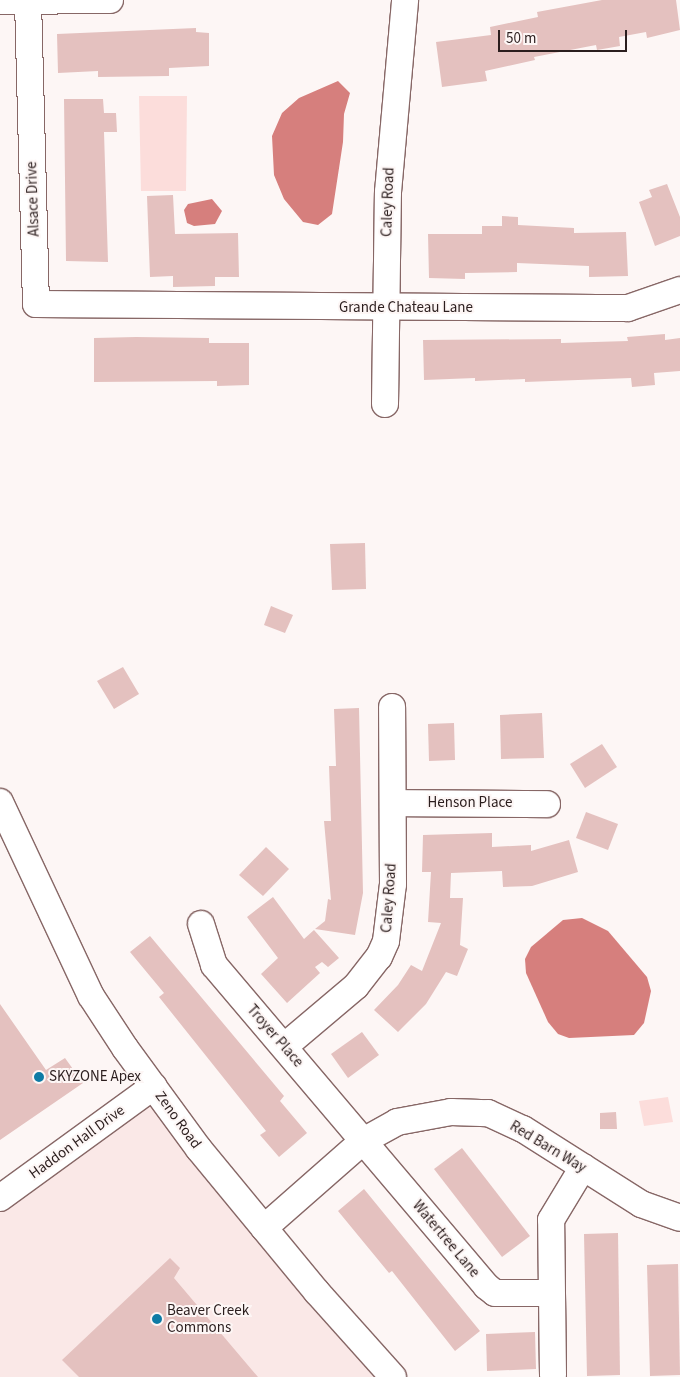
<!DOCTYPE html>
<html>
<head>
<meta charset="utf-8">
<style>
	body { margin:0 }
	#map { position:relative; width:680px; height:1377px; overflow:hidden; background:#fdf6f5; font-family:"Source Sans 3",sans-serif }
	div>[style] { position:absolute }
	.built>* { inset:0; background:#fae8e7 }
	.green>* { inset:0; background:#fcdddb }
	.water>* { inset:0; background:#d67f7d }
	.building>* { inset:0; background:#e4c1bf }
	.roads { filter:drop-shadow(1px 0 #876766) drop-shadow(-1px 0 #876766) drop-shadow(0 1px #876766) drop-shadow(0 -1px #876766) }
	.minor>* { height:26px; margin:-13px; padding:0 13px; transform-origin:13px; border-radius:13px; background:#fff }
	.dots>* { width:14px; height:14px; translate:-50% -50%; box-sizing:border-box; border:2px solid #fdf6f5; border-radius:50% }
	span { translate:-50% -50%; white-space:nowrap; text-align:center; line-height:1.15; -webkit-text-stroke:4px #fdf6f5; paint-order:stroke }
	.street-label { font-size:15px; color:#2b1e1e }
	.poi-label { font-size:15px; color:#2b1e1e }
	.left { translate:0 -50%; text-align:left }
	.scale { position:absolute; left:498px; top:30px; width:129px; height:22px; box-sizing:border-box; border:2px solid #2b1e1e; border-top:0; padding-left:6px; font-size:15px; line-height:18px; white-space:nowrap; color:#2b1e1e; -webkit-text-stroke:4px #fdf6f5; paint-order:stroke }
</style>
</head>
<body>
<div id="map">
	<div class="built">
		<div style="clip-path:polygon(154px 1086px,393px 1377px,0 1377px,0 1198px)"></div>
	</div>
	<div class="green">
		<div style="clip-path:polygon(139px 96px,187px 96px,186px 191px,141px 191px)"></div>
		<div style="clip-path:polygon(668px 1097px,673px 1122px,644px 1126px,639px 1101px)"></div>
	</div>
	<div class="water">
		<div style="clip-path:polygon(338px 81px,350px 93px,344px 114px,343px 142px,332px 214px,318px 225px,303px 222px,284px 199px,274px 175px,272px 136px,282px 113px,299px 98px)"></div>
		<div style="clip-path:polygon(212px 199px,222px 211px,215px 224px,194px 226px,187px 223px,184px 210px,188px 204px)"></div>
		<div style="clip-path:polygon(582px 918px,608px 931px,647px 977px,651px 991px,644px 1023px,634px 1035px,569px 1038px,558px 1034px,548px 1022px,526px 973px,525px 959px,531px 947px,563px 920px)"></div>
	</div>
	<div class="building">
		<div style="clip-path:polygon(602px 0,676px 0,680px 30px,647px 38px,646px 32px,619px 37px,620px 46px,597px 50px,596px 45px,534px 57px,535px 60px,485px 71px,487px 81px,442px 87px,436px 42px,491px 35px,490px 27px,538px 17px,537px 12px)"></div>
		<div style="clip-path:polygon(196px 28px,196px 32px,209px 33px,209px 66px,169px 68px,169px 76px,98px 77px,98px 71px,58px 73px,57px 34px)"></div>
		<div style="clip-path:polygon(64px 99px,103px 99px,104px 113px,116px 113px,117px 132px,104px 132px,108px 262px,66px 261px)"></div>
		<div style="clip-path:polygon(667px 184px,680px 217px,680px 236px,655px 246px,639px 202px,652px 197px,649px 190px)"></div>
		<div style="clip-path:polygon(173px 195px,175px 234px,238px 233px,239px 277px,215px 277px,215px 286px,173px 287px,173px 276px,150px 277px,147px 196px)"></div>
		<div style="clip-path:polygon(502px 216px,518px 217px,518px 225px,574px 228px,574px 233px,626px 232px,628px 276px,589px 277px,589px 266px,517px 263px,517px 272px,465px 273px,465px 279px,429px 278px,428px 234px,482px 234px,482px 226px,502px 226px)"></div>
		<div style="clip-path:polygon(665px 334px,665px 340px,680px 338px,680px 371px,654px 373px,655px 385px,632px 387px,631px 378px,525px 382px,525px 379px,475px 381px,475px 378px,424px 380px,423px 340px,561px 339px,561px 343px,628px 341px,627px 337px)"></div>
		<div style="clip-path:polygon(136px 337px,209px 338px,209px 343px,249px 343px,249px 385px,217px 386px,217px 381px,94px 382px,94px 338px)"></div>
		<div style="clip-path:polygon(365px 543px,366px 589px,332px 590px,330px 544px)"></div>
		<div style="clip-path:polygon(271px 606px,293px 615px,285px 633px,264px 625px)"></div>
		<div style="clip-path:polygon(123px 667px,139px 694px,114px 709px,97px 681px)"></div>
		<div style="clip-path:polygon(359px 708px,363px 893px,355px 935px,315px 929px,325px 921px,328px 899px,331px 900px,324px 821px,331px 821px,329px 766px,336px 766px,334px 709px)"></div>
		<div style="clip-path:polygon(542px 713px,544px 758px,501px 759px,500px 715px)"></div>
		<div style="clip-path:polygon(454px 723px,455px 760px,429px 761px,428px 724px)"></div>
		<div style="clip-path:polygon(602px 744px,617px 767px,585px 788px,570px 764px)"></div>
		<div style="clip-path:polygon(586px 812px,618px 824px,608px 850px,576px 838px)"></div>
		<div style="clip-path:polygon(492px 833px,492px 847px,531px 845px,531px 851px,569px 840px,578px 872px,532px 886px,503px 887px,502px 871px,451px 873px,450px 898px,463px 898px,460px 945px,468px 949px,457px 976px,446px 972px,426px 1004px,398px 1032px,374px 1010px,398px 985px,411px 965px,422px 971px,441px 923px,428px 922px,431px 872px,422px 872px,423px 835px)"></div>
		<div style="clip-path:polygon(266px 847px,289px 869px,263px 896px,239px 875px)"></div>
		<div style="clip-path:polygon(273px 897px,304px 939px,314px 930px,339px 958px,328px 967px,322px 962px,315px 967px,320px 973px,287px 1003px,261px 974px,278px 958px,247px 917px)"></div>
		<div style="clip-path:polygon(150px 936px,284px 1096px,280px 1101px,307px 1133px,279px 1157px,260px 1135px,266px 1131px,159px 997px,164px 993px,130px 952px)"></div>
		<div style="clip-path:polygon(0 1004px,46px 1070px,65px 1058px,83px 1083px,0 1140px)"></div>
		<div style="clip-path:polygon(362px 1032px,379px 1055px,348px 1078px,331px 1054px)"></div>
		<div style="clip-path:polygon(616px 1112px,617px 1129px,600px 1129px,600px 1113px)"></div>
		<div style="clip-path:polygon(462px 1148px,530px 1236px,502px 1257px,434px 1169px)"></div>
		<div style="clip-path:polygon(364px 1189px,480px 1331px,455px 1351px,392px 1271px,389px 1273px,338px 1211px)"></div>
		<div style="clip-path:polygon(618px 1233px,620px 1375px,587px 1376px,584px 1234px)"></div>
		<div style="clip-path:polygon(170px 1258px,180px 1268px,174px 1278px,258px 1377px,79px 1377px,62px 1360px)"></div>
		<div style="clip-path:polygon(678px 1264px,680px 1375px,650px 1376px,647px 1265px)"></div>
		<div style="clip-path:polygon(535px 1332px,536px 1369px,487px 1371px,486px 1334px)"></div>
	</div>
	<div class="roads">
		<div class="minor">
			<div style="left:28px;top:0;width:304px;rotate:88.5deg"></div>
			<div style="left:36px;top:304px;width:561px;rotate:0.41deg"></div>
			<div style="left:597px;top:308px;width:31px"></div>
			<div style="left:628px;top:308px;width:55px;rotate:-19.1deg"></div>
			<div style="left:0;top:1px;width:110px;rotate:-0.5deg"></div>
			<div style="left:385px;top:404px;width:212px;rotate:-89.2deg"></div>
			<div style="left:388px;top:192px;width:193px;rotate:-84.9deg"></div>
			<div style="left:0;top:802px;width:214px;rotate:64.9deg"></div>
			<div style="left:91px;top:996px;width:62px;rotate:56.8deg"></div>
			<div style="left:125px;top:1048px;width:125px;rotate:53.8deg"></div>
			<div style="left:199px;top:1149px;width:185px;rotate:50.5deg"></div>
			<div style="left:317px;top:1292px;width:114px;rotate:48.2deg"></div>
			<div style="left:393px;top:803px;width:154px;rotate:0.4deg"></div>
			<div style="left:201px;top:924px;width:43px;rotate:72.4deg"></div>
			<div style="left:214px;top:965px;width:421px;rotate:49.7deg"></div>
			<div style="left:486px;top:1286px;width:11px;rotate:38deg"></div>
			<div style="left:495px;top:1293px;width:55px"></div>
			<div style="left:285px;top:1046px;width:93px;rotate:-40.2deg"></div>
			<div style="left:356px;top:986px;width:37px;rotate:-52deg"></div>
			<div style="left:379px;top:957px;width:17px;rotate:-66deg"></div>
			<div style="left:386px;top:941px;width:57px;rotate:-83deg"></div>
			<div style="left:393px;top:884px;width:177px;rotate:-90.3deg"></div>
			<div style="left:0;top:1198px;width:190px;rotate:-36deg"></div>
			<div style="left:264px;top:1228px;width:132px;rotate:-41.3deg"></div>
			<div style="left:363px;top:1141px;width:39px;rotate:-29deg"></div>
			<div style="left:397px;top:1122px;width:55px;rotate:-10.5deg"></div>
			<div style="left:451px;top:1112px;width:37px;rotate:2deg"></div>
			<div style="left:488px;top:1113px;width:38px;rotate:25deg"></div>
			<div style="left:523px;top:1129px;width:140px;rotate:32.4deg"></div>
			<div style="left:641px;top:1204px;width:41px;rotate:19.7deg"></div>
			<div style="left:553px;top:1375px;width:155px;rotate:-90.7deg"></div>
			<div style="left:551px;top:1220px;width:62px;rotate:-58.9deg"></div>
		</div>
	</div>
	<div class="dots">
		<div style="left:39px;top:1077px;background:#0e7ba5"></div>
		<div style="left:157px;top:1319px;background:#0e7ba5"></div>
	</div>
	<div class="street-label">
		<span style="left:33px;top:199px;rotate:-92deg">Alsace Drive</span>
		<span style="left:388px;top:202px;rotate:-88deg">Caley Road</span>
		<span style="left:406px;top:308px">Grande Chateau Lane</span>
		<span style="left:470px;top:803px">Henson Place</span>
		<span style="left:389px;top:898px;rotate:-86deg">Caley Road</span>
		<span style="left:275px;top:1036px;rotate:49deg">Troyer Place</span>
		<span style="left:178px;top:1120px;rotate:54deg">Zeno Road</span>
		<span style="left:77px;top:1142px;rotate:-36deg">Haddon Hall Drive</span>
		<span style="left:548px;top:1147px;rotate:31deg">Red Barn Way</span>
		<span style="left:446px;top:1239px;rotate:50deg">Watertree Lane</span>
	</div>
	<div class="poi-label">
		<span class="left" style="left:49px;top:1077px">SKYZONE Apex</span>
		<span class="left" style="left:167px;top:1319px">Beaver Creek<br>Commons</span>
	</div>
	<div class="scale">50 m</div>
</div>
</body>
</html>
